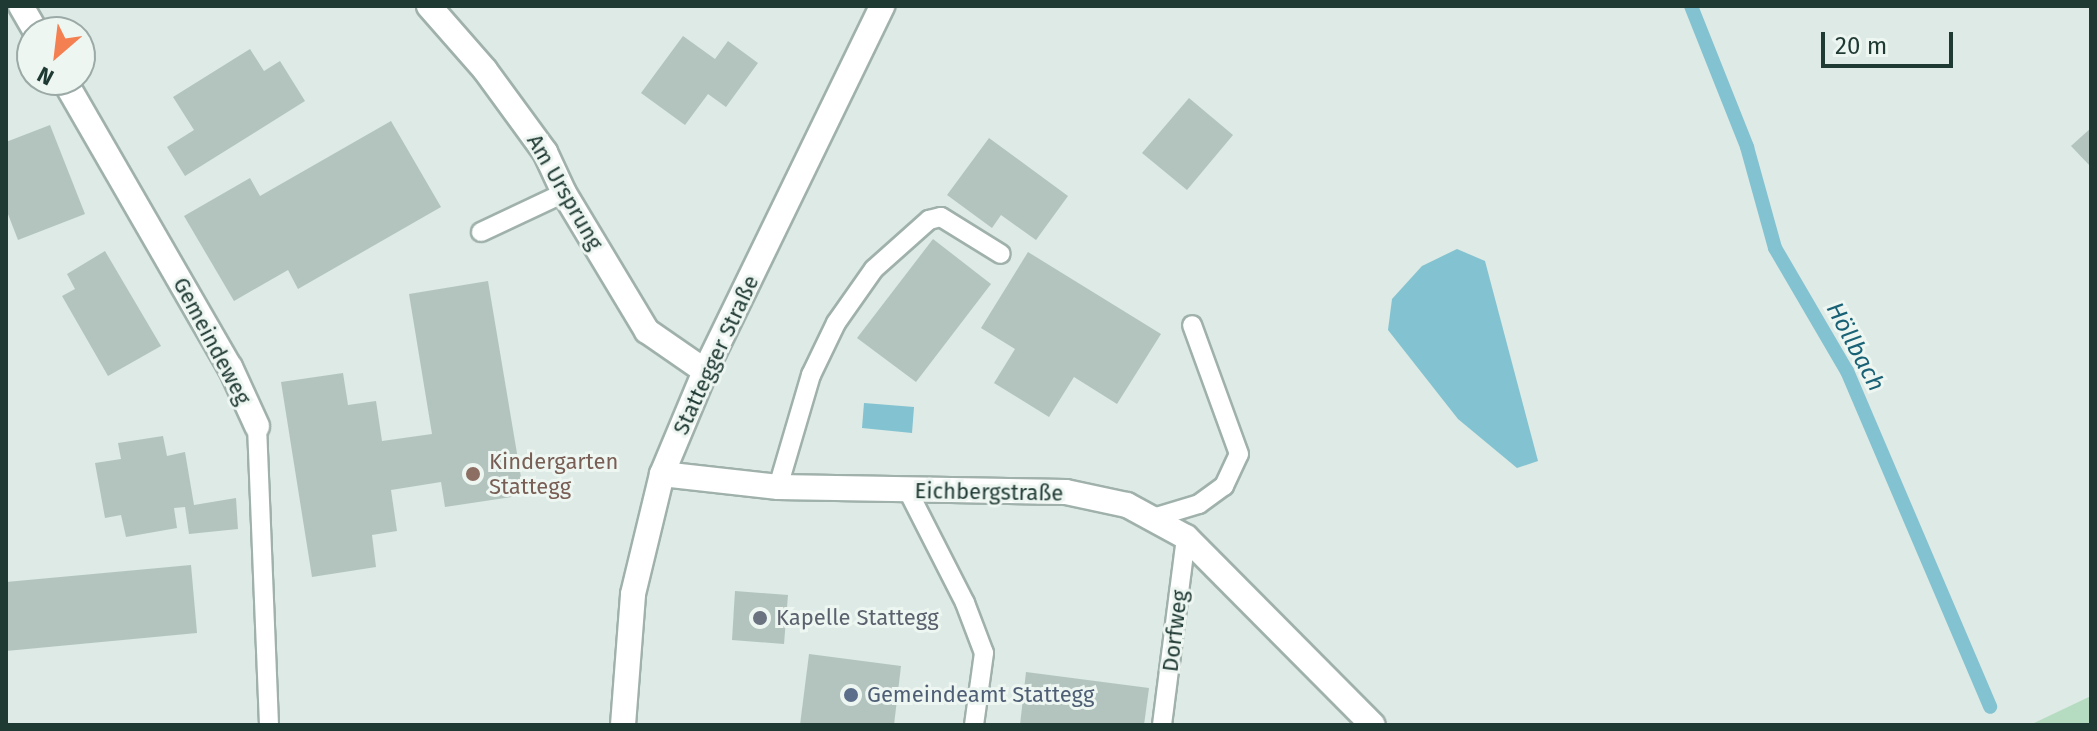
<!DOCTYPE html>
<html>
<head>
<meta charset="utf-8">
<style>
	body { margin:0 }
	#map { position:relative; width:2097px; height:731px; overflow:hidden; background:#ddeae5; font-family:"Fira Sans",sans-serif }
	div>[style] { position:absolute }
	.green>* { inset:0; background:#b5dcc1 }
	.water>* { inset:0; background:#83c2d0 }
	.stream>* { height:14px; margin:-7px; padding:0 7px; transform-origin:7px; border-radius:7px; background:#83c2d0 }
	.building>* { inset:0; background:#b3c4be }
	.roads { filter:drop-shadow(2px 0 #a0b1ac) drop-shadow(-2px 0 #a0b1ac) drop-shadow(0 2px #a0b1ac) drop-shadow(0 -2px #a0b1ac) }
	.lane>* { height:18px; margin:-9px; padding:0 9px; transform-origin:9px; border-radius:9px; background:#fff }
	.street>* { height:24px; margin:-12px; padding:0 12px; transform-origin:12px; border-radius:12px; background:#fff }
	.secondary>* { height:24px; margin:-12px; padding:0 12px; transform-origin:12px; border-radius:12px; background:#fff }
	.dots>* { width:22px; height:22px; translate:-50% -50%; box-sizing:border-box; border:4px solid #eef6f2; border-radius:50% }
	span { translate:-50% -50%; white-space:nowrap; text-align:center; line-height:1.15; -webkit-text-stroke:6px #eef6f2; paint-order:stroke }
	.street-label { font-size:22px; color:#1f3933 }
	.education-label { font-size:22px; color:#785e54 }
	.left { translate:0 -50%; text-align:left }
	.worship-label { font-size:22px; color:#5b616d }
	.service-label { font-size:22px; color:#4e5e75 }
	.water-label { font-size:24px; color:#196275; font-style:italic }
	.frame { position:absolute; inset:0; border:8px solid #1f3933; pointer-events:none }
	.north { position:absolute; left:16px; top:16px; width:80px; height:80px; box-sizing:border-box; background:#eef6f2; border:2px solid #9baaa6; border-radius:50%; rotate:208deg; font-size:22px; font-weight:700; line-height:32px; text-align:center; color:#1f3933 }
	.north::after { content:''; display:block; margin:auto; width:28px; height:36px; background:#f47f51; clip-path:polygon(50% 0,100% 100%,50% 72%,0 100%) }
	.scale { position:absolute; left:1821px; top:32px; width:132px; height:36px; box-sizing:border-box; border:4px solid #1f3933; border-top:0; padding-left:10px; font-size:24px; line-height:28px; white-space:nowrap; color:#1f3933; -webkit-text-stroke:6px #eef6f2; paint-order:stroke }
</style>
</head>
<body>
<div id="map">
	<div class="green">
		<div style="clip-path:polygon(2091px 696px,2091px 725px,2030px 725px)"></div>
	</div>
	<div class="water">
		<div style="clip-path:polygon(1457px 249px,1485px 261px,1538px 461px,1517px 468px,1458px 419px,1388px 330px,1392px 299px,1422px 266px)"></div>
		<div style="clip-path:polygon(864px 403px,914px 407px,912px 433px,862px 428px)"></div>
	</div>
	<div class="stream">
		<div style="left:1691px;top:6px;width:152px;rotate:68.3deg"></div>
		<div style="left:1747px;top:147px;width:105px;rotate:74.5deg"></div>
		<div style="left:1775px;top:248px;width:143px;rotate:59.7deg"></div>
		<div style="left:1847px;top:371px;width:365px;rotate:66.9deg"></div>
	</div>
	<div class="building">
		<div style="clip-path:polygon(683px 36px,715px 59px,728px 41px,758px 63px,726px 107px,708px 94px,685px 125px,641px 93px)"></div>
		<div style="clip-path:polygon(250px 49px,264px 71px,280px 61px,305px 101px,185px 176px,167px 147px,194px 130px,173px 97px)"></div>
		<div style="clip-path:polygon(1189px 98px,1233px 135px,1187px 190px,1142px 153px)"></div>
		<div style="clip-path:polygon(391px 121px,441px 207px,298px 289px,288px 270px,234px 301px,184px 216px,250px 178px,260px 196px)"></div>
		<div style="clip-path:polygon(50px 125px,85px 214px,18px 240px,6px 209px,6px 142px)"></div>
		<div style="clip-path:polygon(2091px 128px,2091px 167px,2071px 146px)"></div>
		<div style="clip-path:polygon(989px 138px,1068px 196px,1036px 240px,1001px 215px,992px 228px,947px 195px)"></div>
		<div style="clip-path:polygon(933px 239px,991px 284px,916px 382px,857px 338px)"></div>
		<div style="clip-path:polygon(105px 251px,161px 346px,108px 376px,62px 296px,75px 289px,67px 274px)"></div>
		<div style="clip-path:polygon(1028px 252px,1161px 334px,1117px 404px,1074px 377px,1049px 417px,994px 383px,1015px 349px,981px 328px)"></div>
		<div style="clip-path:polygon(488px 281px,524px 495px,445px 507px,441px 482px,391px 490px,397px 531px,372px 535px,376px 567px,312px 577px,281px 382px,343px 373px,348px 405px,376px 401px,382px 441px,432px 434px,409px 294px)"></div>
		<div style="clip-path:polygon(163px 436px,167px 456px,185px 452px,194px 505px,236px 498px,238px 529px,189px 534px,185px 507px,174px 508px,177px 528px,126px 537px,121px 515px,105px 518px,95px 463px,121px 459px,118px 443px)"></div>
		<div style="clip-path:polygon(191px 565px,197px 633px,6px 651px,6px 582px)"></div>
		<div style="clip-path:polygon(735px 591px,788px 595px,784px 644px,732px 640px)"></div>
		<div style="clip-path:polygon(809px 654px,901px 666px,894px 725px,800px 725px)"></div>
		<div style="clip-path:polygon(1026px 672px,1149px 688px,1144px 725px,1020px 725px)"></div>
	</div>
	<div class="roads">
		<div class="lane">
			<div style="left:481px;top:232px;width:92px;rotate:-25.2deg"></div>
			<div style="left:257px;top:426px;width:299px;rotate:87.7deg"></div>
			<div style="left:778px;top:487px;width:117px;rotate:-73.6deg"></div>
			<div style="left:811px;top:375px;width:58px;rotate:-64.3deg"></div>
			<div style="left:836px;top:323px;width:66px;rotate:-54.9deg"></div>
			<div style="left:874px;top:269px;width:74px;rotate:-41.7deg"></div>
			<div style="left:929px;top:220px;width:12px;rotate:-14deg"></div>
			<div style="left:941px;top:217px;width:70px;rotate:31.7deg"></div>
			<div style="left:908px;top:491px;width:126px;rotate:63deg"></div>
			<div style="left:965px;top:603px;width:53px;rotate:69.2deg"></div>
			<div style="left:984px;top:653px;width:73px;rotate:97.9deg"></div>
			<div style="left:1156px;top:517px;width:45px;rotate:-16.8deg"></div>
			<div style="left:1199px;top:504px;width:31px;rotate:-36deg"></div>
			<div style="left:1224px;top:486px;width:35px;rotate:-65deg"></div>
			<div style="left:1239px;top:454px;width:137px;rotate:-110deg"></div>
			<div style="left:1162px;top:725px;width:190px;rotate:-82.7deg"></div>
		</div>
		<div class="street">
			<div style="left:21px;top:6px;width:30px;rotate:60deg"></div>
			<div style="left:429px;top:6px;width:85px;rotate:48.8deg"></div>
			<div style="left:485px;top:70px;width:102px;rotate:53.8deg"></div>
			<div style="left:545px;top:152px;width:45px;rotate:65.1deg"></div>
			<div style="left:564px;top:193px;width:161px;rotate:59deg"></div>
			<div style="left:647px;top:331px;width:70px;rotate:34.6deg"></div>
			<div style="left:64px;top:80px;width:332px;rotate:60deg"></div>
			<div style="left:230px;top:367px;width:65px;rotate:65.4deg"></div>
			<div style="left:662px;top:474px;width:117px;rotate:6.4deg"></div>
			<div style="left:778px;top:487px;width:288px;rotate:1deg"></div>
			<div style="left:1066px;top:492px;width:62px;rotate:12deg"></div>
			<div style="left:1127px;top:505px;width:67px;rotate:28.5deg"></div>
			<div style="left:1186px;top:537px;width:265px;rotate:45.2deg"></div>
		</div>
		<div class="secondary">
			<div style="left:623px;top:725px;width:131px;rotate:-85.6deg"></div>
			<div style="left:633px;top:594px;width:123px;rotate:-76.4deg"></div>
			<div style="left:662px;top:474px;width:112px;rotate:-67.3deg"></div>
			<div style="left:705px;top:371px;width:406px;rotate:-64.1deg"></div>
		</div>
	</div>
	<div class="dots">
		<div style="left:473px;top:474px;background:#8d6e63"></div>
		<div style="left:760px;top:618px;background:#6b7280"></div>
		<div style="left:851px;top:695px;background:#5c6f8a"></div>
	</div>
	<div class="street-label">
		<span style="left:565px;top:192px;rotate:60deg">Am Ursprung</span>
		<span style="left:212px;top:341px;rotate:62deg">Gemeindeweg</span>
		<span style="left:716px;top:355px;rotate:-65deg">Stattegger Straße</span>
		<span style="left:989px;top:492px;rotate:1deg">Eichbergstraße</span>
		<span style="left:1175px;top:631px;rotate:-83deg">Dorfweg</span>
	</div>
	<div class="education-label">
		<span class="left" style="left:489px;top:474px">Kindergarten<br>Stattegg</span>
	</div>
	<div class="worship-label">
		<span class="left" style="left:776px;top:618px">Kapelle Stattegg</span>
	</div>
	<div class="service-label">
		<span class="left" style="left:867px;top:695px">Gemeindeamt Stattegg</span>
	</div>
	<div class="water-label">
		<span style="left:1855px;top:347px;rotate:62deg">Höllbach</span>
	</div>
	<div class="frame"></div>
	<div class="north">N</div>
	<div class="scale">20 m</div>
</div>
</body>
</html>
